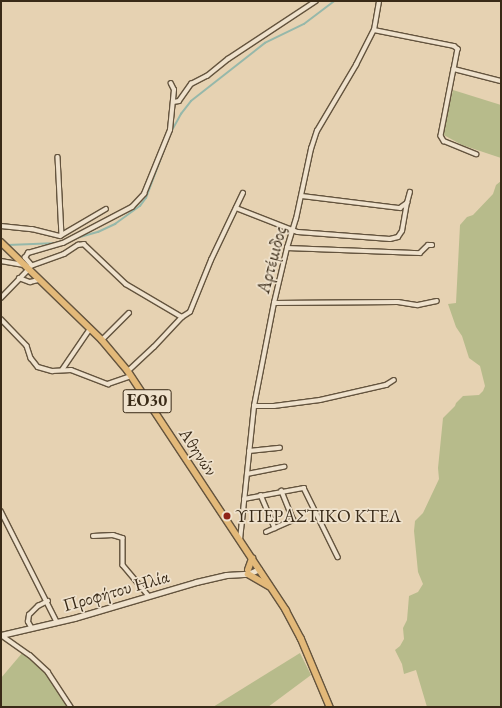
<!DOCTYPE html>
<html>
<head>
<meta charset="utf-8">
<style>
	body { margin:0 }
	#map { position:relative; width:502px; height:708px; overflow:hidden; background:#e6d2b2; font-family:"EB Garamond",serif }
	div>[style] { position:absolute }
	.green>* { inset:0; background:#b7bb8b }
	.stream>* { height:1.5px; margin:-0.75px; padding:0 0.75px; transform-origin:0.75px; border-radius:0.75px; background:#96b8aa }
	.roads { filter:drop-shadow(1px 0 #64543e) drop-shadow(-1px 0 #64543e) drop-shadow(0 1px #64543e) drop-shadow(0 -1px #64543e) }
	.street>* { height:3.5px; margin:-1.75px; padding:0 1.75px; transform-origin:1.75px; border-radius:1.75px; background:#efe2cd }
	.secondary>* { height:5px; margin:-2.5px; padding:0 2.5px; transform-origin:2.5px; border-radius:2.5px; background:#efe2cd }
	.primary>* { height:5.5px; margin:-2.75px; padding:0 2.75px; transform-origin:2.75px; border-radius:2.75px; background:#e3b979 }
	.dots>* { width:11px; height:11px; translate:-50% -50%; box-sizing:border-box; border:2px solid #efe2cd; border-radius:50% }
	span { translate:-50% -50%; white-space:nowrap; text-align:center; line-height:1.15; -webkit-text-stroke:3.5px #efe2cd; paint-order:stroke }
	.shield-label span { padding:1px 3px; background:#efe2cd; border:1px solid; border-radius:3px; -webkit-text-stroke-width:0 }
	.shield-label { font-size:17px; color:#392a17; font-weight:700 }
	.street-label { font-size:18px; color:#392a17 }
	.poi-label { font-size:18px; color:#392a17 }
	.left { translate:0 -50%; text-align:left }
	.frame { position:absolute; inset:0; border:2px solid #392a17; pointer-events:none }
</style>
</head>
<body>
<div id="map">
	<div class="green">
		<div style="clip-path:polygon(453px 90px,501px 105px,501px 158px,462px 145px,442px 134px)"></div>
		<div style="clip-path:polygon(501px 181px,501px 707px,427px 707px,416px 670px,404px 674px,402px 664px,395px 650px,400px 646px,404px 639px,403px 628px,407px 620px,409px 596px,418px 592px,423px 584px,418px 572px,414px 531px,415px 521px,423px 513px,439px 479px,438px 468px,443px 418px,455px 406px,456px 403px,463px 396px,479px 395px,483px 391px,485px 386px,480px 366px,469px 358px,462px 336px,456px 327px,448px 304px,456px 303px,460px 225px,467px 217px,473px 215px,493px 194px,496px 185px)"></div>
		<div style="clip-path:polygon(23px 652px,42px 668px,52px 680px,68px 707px,1px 707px,1px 678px)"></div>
		<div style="clip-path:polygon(300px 653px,311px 675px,268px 707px,213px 707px)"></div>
	</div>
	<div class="stream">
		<div style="left:73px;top:239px;width:26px;rotate:-16deg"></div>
		<div style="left:98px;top:232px;width:19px;rotate:-25deg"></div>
		<div style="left:115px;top:224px;width:31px;rotate:-36deg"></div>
		<div style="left:140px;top:206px;width:10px;rotate:-53deg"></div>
		<div style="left:146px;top:198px;width:68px;rotate:-69.4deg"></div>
		<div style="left:170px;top:134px;width:23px;rotate:-61deg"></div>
		<div style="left:181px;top:114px;width:16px;rotate:-52deg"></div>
		<div style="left:191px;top:101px;width:94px;rotate:-38.1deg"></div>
		<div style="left:265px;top:43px;width:43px;rotate:-26deg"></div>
		<div style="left:304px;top:24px;width:38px;rotate:-37deg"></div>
		<div style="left:8px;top:245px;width:50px;rotate:-2.3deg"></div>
	</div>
	<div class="roads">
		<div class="street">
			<div style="left:374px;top:30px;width:82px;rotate:11.3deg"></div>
			<div style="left:454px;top:46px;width:5px;rotate:37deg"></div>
			<div style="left:458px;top:49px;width:20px;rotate:101deg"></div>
			<div style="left:454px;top:69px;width:49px;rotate:14.3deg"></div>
			<div style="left:454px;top:69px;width:68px;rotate:101deg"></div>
			<div style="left:441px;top:136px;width:6px;rotate:59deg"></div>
			<div style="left:444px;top:141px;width:35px;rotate:22deg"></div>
			<div style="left:173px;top:102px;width:6px;rotate:-9deg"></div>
			<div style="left:179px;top:101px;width:21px;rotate:-55deg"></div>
			<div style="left:191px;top:84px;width:18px;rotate:-27deg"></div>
			<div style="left:207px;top:76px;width:27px;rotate:-39deg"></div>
			<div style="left:228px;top:59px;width:105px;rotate:-33.4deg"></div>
			<div style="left:58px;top:157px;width:78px;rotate:87.1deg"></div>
			<div style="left:302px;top:196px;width:99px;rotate:7deg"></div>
			<div style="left:400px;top:208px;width:9px;rotate:-36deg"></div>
			<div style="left:407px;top:203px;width:11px;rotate:-75deg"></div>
			<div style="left:236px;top:208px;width:66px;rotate:21.2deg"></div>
			<div style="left:298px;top:232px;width:92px;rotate:4.4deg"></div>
			<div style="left:390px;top:239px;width:8px;rotate:-14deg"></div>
			<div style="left:398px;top:237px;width:7px;rotate:-56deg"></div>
			<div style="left:402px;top:231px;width:28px;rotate:-80deg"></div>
			<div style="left:1px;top:226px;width:31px;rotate:6deg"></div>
			<div style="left:32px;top:229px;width:29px;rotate:14deg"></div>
			<div style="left:60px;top:236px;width:53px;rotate:-30.4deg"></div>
			<div style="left:287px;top:248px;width:133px;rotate:2.2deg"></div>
			<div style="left:420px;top:253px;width:11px;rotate:-45deg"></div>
			<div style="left:428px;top:245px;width:4px"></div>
			<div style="left:1px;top:261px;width:23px;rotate:10deg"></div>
			<div style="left:31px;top:266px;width:35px;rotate:-20deg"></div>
			<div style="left:64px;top:254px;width:17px;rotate:-33deg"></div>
			<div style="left:78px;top:245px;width:6px;rotate:-9deg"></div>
			<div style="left:84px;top:244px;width:58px;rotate:43.6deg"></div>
			<div style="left:126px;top:284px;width:65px;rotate:30.5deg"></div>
			<div style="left:32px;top:266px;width:11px;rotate:-131deg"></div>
			<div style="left:25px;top:258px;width:6px;rotate:-59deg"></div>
			<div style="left:28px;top:253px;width:36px;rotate:-16deg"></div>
			<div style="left:63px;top:243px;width:78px;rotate:-27.6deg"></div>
			<div style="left:132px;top:207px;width:18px;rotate:-47deg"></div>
			<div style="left:144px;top:194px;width:69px;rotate:-67.9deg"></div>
			<div style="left:170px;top:130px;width:40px;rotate:-84.3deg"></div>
			<div style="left:174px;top:90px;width:7px;rotate:-117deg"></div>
			<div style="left:19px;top:278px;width:12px;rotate:20deg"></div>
			<div style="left:30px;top:282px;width:9px;rotate:-13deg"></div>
			<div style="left:1px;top:298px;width:39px;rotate:-46deg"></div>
			<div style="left:274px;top:303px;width:124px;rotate:-0.5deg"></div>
			<div style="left:398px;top:302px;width:20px;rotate:9deg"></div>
			<div style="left:418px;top:305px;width:19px;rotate:-12deg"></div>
			<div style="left:1px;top:319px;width:37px;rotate:46deg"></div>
			<div style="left:27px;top:346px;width:13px;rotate:72deg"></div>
			<div style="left:31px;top:358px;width:11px;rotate:52deg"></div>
			<div style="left:38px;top:367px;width:15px;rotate:16deg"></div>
			<div style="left:52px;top:371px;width:19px;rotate:-3deg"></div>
			<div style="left:71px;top:370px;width:40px;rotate:21deg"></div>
			<div style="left:108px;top:384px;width:24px;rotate:-19deg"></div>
			<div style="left:102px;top:340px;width:38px;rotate:-45deg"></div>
			<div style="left:62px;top:370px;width:50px;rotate:-55.7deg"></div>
			<div style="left:128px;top:371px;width:35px;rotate:-43deg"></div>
			<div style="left:154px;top:347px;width:41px;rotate:-47deg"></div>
			<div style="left:182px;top:317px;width:9px;rotate:-32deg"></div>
			<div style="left:190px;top:312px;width:56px;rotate:-68deg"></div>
			<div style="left:211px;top:260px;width:74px;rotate:-64.5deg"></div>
			<div style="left:254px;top:406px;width:20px"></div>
			<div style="left:274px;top:406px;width:46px;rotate:-7.4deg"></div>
			<div style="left:320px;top:400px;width:68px;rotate:-12.8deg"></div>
			<div style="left:386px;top:385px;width:9px;rotate:-32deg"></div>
			<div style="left:249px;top:451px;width:31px;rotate:-6deg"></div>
			<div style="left:247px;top:474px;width:38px;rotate:-11deg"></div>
			<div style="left:261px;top:495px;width:36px;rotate:67deg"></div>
			<div style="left:244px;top:499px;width:61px;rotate:-10.4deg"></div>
			<div style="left:304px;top:488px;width:77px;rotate:63.8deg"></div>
			<div style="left:1px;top:511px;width:124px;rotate:63.2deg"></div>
			<div style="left:266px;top:532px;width:30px;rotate:-24deg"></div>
			<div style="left:293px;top:520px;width:31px;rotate:-112deg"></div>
			<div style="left:93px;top:536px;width:20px;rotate:-3deg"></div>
			<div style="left:113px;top:535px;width:10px;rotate:17deg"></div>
			<div style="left:123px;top:538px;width:27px;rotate:90deg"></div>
			<div style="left:123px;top:565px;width:40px;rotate:50deg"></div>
			<div style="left:240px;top:540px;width:135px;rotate:-84deg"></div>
			<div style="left:254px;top:406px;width:105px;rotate:-79deg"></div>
			<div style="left:274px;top:303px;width:57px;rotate:-76.7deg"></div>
			<div style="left:287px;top:248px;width:30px;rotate:-73deg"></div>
			<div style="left:296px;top:219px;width:72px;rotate:-77.9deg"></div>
			<div style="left:311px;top:149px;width:19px;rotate:-72deg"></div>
			<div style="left:317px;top:131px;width:77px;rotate:-59.4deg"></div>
			<div style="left:356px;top:65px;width:39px;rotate:-63deg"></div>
			<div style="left:374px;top:30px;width:29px;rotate:-80deg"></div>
			<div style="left:32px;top:629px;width:8px;rotate:-120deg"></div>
			<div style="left:28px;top:622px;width:7px;rotate:-82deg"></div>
			<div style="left:29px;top:615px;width:13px;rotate:-45deg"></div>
			<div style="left:38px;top:606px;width:11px;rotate:-27deg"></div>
			<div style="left:1px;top:635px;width:35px;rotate:35deg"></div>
			<div style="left:30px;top:655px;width:25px;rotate:43deg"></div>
			<div style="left:48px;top:672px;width:42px;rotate:56.7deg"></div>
		</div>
		<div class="secondary">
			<div style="left:1px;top:635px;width:75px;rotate:-13.1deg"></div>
			<div style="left:74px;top:618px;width:127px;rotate:-16.4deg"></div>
			<div style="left:196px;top:582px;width:31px;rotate:-13deg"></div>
			<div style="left:226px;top:575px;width:22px;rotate:-3deg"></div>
			<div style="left:248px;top:574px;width:12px;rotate:-24deg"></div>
		</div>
		<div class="primary">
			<div style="left:1px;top:242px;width:141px;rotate:44.1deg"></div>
			<div style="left:102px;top:340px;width:40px;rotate:50deg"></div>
			<div style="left:128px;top:371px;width:287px;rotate:56.5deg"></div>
			<div style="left:286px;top:610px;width:32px;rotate:62deg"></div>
			<div style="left:301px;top:638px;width:75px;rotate:67.2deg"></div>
			<div style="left:248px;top:570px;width:12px;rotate:-70deg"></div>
			<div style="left:248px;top:574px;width:24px;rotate:30deg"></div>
		</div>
	</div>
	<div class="dots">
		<div style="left:227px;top:516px;background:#8f2418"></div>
	</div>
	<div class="shield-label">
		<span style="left:147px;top:401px">ΕΟ30</span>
	</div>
	<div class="street-label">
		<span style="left:272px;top:260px;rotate:-75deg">Αρτέμιδος</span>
		<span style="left:198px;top:452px;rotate:56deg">Αθηνών</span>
		<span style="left:116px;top:591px;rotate:-16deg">Προφήτου Ηλία</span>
	</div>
	<div class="poi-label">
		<span class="left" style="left:235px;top:516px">ΥΠΕΡΑΣΤΙΚΟ ΚΤΕΛ</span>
	</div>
	<div class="frame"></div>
</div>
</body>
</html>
